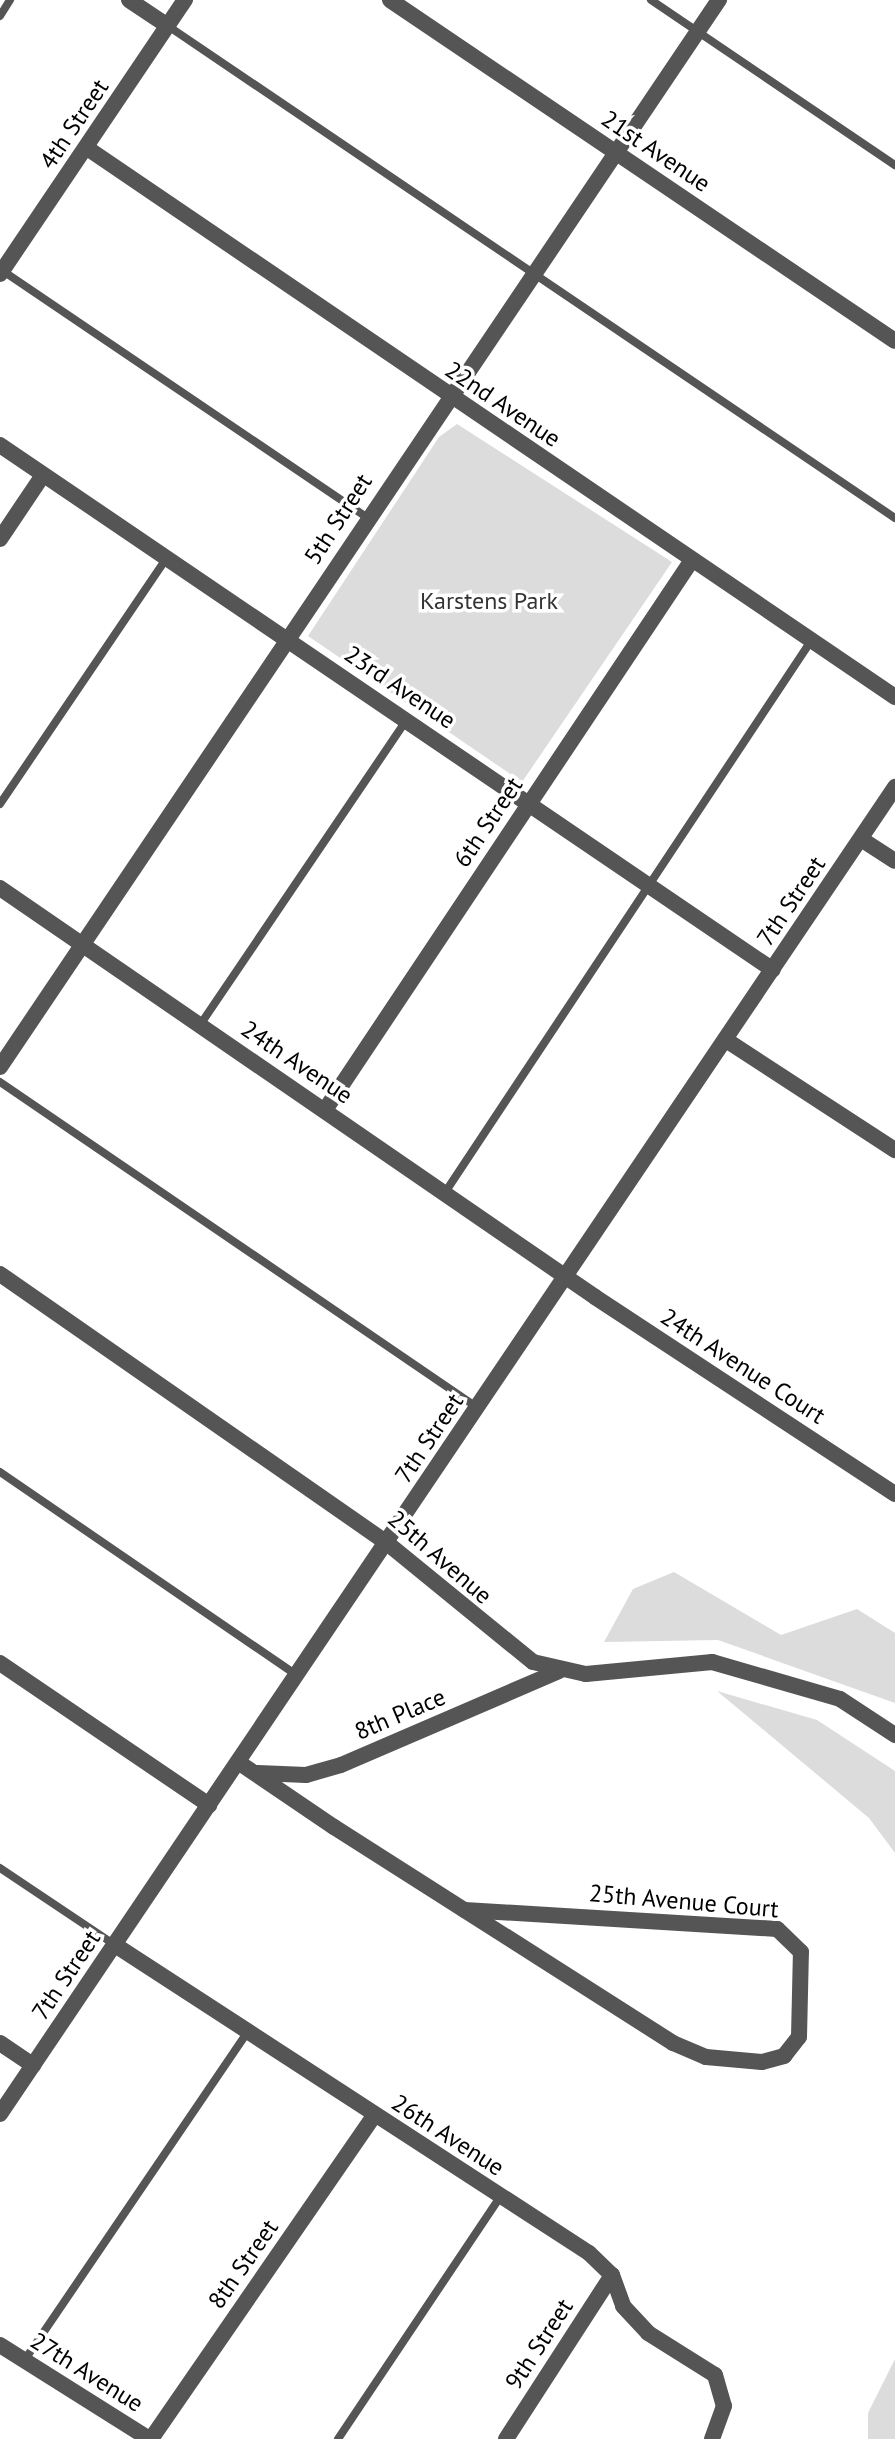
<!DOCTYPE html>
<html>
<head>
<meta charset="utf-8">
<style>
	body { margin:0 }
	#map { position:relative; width:895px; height:2439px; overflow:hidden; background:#fff; font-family:"PT Sans",sans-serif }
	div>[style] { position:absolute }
	.green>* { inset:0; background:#dcdcdc }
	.service>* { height:8px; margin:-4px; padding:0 4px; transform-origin:4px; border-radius:4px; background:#555 }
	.minor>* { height:16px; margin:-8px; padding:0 8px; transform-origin:8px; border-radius:8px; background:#555 }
	.tertiary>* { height:16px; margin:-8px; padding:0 8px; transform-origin:8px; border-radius:8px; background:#555 }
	span { translate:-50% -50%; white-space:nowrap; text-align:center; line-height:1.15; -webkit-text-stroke:7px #fff; paint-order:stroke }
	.street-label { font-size:24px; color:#000 }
	.park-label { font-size:24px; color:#333 }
</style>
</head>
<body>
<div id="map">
	<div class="green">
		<div style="clip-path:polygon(457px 424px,672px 562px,522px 782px,308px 636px,439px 437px)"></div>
		<div style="clip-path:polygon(674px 1572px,781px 1635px,857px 1609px,895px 1633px,895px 1703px,718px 1640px,604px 1642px,633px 1589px)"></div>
		<div style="clip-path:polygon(717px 1691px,817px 1720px,895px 1771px,895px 1853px,869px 1818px)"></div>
		<div style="clip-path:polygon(895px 2359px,895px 2439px,868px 2439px,868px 2413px)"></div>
	</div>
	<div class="service">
		<div style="left:651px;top:0;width:295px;rotate:34.1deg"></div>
		<div style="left:0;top:16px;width:19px;rotate:-58deg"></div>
		<div style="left:168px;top:26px;width:878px;rotate:34.09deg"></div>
		<div style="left:3px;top:271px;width:441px;rotate:34.1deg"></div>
		<div style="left:0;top:804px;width:296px;rotate:-55.9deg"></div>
		<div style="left:200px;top:1025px;width:367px;rotate:-55.9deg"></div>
		<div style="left:0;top:1082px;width:579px;rotate:34.29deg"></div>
		<div style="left:446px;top:1191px;width:660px;rotate:-56.43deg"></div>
		<div style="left:0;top:1472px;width:360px;rotate:34.4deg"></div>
		<div style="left:0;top:1868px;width:138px;rotate:33.8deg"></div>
		<div style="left:24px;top:2361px;width:395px;rotate:-55.8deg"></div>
		<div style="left:338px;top:2439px;width:291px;rotate:-56.2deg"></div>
	</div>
	<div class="minor">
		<div style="left:129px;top:0;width:47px;rotate:33.7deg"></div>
		<div style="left:390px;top:0;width:609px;rotate:34.03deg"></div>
		<div style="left:87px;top:148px;width:977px;rotate:34.19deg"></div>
		<div style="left:0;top:274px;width:331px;rotate:-56deg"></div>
		<div style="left:0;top:445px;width:934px;rotate:34.18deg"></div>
		<div style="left:0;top:539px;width:77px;rotate:-56.1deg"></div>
		<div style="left:861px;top:839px;width:40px;rotate:32.9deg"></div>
		<div style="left:0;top:888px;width:722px;rotate:34.5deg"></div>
		<div style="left:595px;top:1297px;width:359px;rotate:33.3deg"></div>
		<div style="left:726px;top:1040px;width:202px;rotate:33.1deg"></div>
		<div style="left:0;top:1067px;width:1287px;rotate:-56.03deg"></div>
		<div style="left:325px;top:1110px;width:661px;rotate:-56.29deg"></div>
		<div style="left:0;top:1274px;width:471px;rotate:34.8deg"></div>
		<div style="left:0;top:1663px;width:253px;rotate:34.2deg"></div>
		<div style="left:238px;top:1762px;width:116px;rotate:34.1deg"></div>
		<div style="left:334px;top:1827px;width:402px;rotate:32.5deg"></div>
		<div style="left:673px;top:2043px;width:36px;rotate:23deg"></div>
		<div style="left:706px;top:2057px;width:56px;rotate:5.1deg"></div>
		<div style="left:762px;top:2062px;width:23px;rotate:-15deg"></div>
		<div style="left:784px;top:2056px;width:24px;rotate:-52deg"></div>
		<div style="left:799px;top:2037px;width:85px;rotate:-88.7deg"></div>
		<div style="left:801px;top:1952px;width:33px;rotate:-136deg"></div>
		<div style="left:777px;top:1929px;width:313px;rotate:-176.5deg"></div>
		<div style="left:258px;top:1773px;width:48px;rotate:2.4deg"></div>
		<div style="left:306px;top:1775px;width:36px;rotate:-16deg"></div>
		<div style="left:341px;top:1765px;width:237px;rotate:-23.3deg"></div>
		<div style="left:115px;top:1945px;width:565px;rotate:33.02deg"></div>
		<div style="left:589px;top:2253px;width:32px;rotate:44deg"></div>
		<div style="left:612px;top:2275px;width:33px;rotate:70deg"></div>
		<div style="left:623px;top:2306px;width:37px;rotate:47deg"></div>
		<div style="left:648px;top:2333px;width:79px;rotate:32.1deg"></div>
		<div style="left:715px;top:2375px;width:32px;rotate:74deg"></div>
		<div style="left:724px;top:2406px;width:35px;rotate:110deg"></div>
		<div style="left:0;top:2043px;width:40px;rotate:34deg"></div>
		<div style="left:0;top:2345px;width:176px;rotate:32.2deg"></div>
		<div style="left:151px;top:2439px;width:393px;rotate:-55.4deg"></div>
		<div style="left:506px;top:2439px;width:195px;rotate:-57.1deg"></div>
	</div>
	<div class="tertiary">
		<div style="left:387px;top:1543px;width:188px;rotate:39.2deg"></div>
		<div style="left:533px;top:1662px;width:54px;rotate:12.8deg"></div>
		<div style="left:586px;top:1674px;width:127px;rotate:-5.4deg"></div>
		<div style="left:712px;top:1662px;width:133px;rotate:16.1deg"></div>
		<div style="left:840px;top:1699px;width:66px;rotate:33.2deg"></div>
		<div style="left:0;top:2114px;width:1601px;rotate:-56deg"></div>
	</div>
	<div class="street-label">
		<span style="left:74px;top:124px;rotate:-56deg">4th Street</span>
		<span style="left:656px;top:151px;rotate:34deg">21st Avenue</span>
		<span style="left:503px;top:404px;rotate:34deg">22nd Avenue</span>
		<span style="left:338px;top:519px;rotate:-57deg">5th Street</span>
		<span style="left:400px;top:687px;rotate:34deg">23rd Avenue</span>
		<span style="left:488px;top:822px;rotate:-56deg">6th Street</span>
		<span style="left:791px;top:901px;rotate:-56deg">7th Street</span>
		<span style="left:297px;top:1062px;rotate:34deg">24th Avenue</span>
		<span style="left:743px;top:1366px;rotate:33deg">24th Avenue Court</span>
		<span style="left:429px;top:1438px;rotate:-56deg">7th Street</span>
		<span style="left:440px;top:1557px;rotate:41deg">25th Avenue</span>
		<span style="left:400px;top:1714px;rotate:-23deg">8th Place</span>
		<span style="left:684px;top:1901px;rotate:5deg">25th Avenue Court</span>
		<span style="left:66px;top:1975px;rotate:-56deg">7th Street</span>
		<span style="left:448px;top:2135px;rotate:33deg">26th Avenue</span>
		<span style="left:243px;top:2264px;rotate:-55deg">8th Street</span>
		<span style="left:539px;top:2344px;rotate:-57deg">9th Street</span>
		<span style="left:87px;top:2372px;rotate:32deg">27th Avenue</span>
	</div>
	<div class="park-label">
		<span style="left:489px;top:601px">Karstens Park</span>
	</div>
</div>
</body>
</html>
